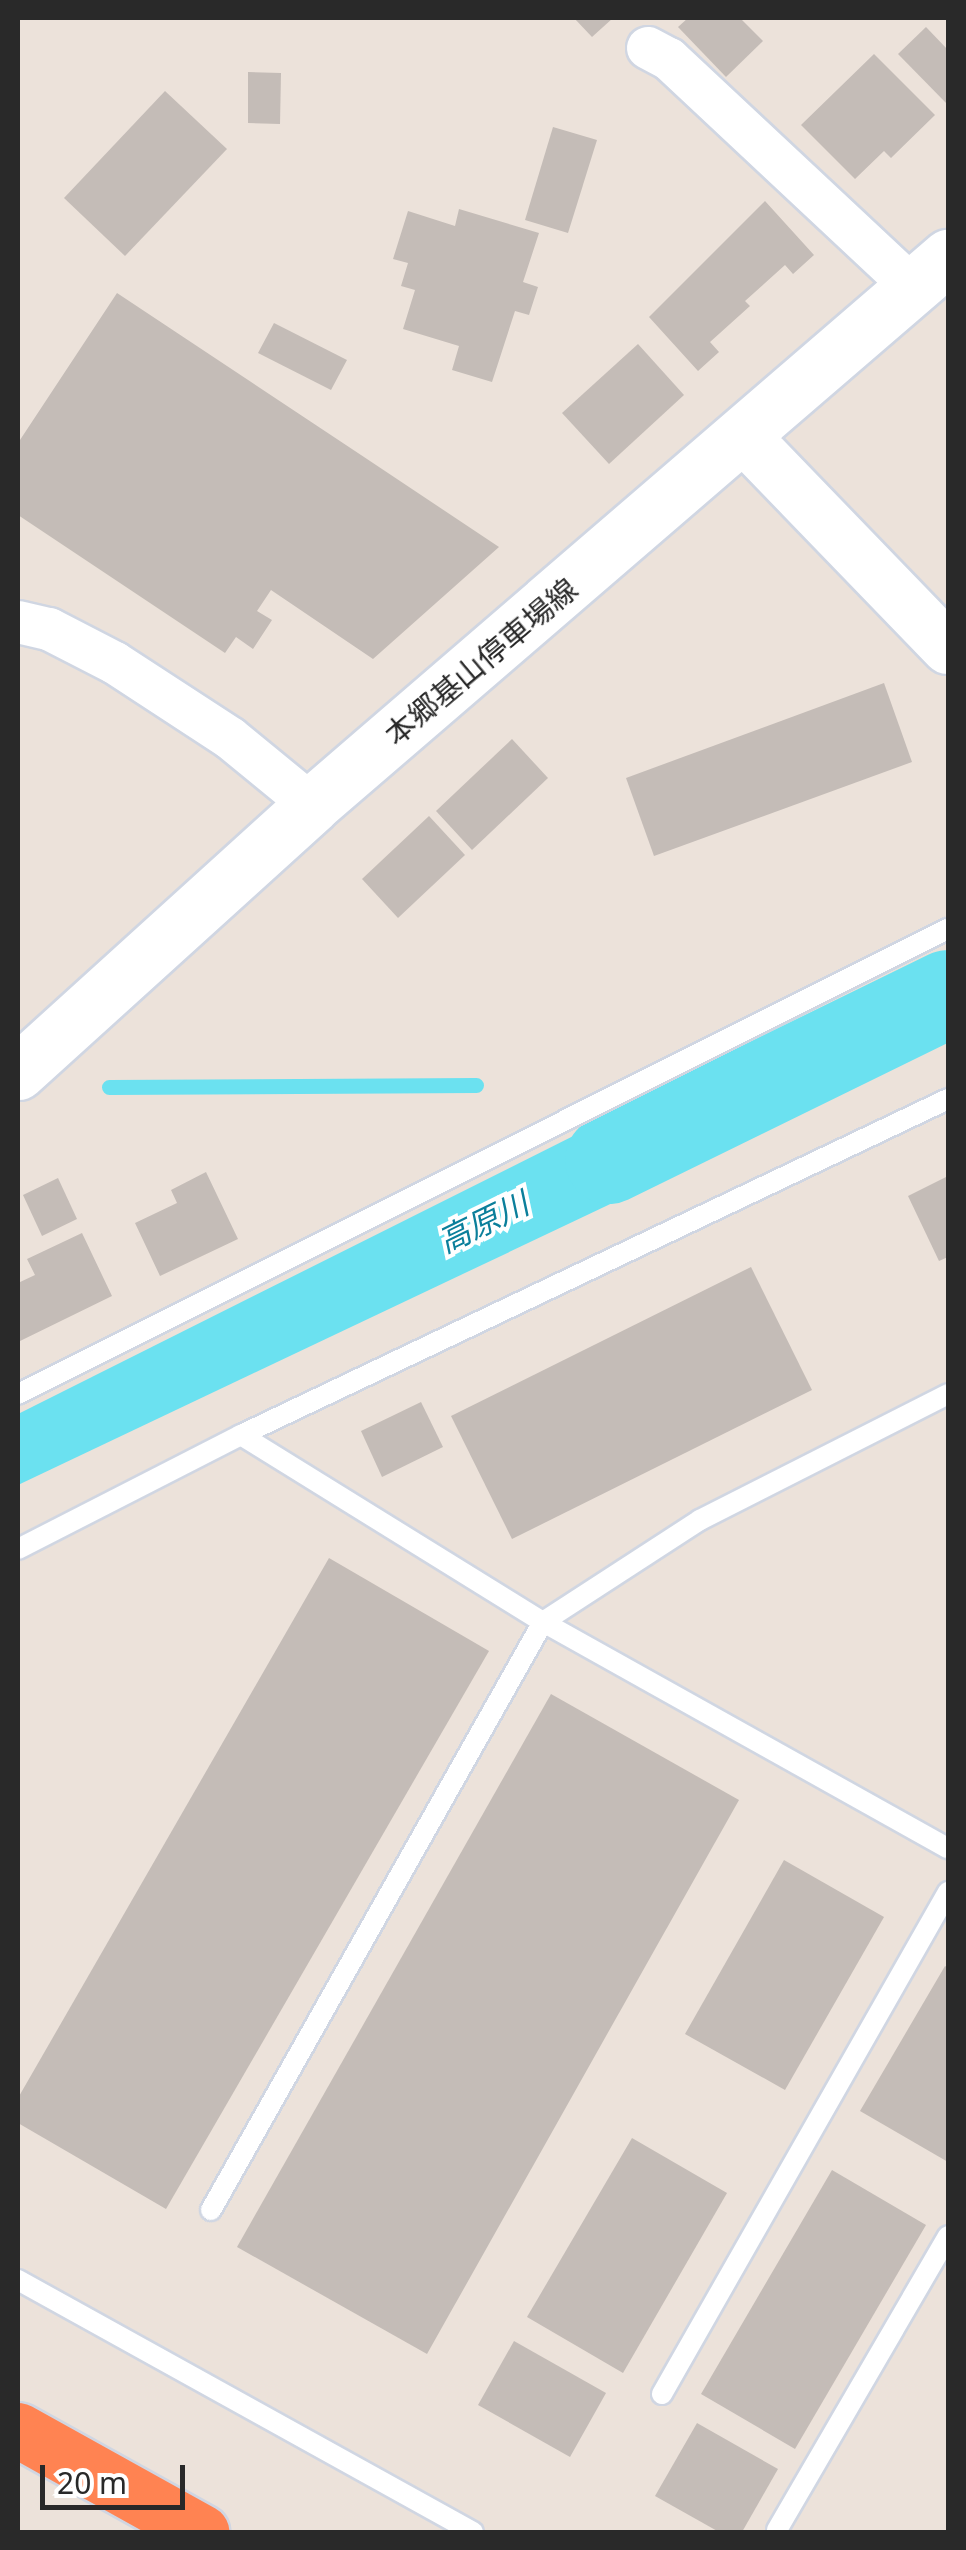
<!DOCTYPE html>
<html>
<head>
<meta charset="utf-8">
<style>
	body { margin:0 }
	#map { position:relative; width:966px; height:2550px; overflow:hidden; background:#ece2da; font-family:"Noto Sans","Noto Sans JP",sans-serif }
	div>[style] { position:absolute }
	.water>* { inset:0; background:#6be1f0 }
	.stream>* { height:15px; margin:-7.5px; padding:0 7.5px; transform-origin:7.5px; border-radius:7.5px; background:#6be1f0 }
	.river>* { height:88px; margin:-44px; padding:0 44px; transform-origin:44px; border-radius:44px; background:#6be1f0 }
	.building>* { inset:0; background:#c4bcb7 }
	.roads { filter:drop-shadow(2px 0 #d0d6e2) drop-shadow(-2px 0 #d0d6e2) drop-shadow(0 2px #d0d6e2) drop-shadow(0 -2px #d0d6e2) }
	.service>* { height:20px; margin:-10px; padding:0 10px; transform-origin:10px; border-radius:10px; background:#fff }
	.minor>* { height:42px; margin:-21px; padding:0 21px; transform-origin:21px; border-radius:21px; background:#fff }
	.tertiary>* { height:52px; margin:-26px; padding:0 26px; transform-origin:26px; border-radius:26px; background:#fff }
	.secondary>* { height:55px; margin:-27.5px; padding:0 27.5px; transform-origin:27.5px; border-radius:27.5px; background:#fff }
	.motorway>* { height:55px; margin:-27.5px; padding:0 27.5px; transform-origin:27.5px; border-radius:27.5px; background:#ff8352 }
	span { translate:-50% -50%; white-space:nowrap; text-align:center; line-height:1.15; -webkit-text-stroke:8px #fff; paint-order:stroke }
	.street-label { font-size:30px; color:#292929 }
	.water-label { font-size:32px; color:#0b7f9b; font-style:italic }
	.frame { position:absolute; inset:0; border:20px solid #292929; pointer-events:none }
	.scale { position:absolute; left:40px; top:2465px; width:145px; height:45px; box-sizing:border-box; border:5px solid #292929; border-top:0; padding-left:12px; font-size:30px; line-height:35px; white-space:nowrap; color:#292929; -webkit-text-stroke:8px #fff; paint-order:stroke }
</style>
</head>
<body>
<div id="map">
	<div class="water">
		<div style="clip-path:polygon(677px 1084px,758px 1134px,18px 1485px,18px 1414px)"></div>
	</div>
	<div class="stream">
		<div style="left:109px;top:1087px;width:367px;rotate:-0.3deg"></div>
	</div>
	<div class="river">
		<div style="left:609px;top:1160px;width:377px;rotate:-26.1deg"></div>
	</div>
	<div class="building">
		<div style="clip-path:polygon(574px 18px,613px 18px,592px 37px)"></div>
		<div style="clip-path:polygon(688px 18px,740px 18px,763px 41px,726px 77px,678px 27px)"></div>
		<div style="clip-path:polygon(926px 27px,948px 50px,948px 105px,898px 54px)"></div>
		<div style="clip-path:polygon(874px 54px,935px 115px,891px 158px,884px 151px,855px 179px,801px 125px)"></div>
		<div style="clip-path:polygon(248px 72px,281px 73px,280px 124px,248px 123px)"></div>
		<div style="clip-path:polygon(165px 91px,227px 149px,125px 256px,64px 198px)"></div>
		<div style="clip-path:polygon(553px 127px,597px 140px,568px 233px,525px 220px)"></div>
		<div style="clip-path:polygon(765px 201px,814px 255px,793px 274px,785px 265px,745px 301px,750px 306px,710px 342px,719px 352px,698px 371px,649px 317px)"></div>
		<div style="clip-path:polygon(459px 209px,539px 233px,523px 282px,538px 287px,529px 315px,515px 311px,492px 382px,452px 370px,459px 346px,403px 329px,415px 290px,401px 286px,408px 263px,393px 259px,408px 211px,455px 226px)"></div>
		<div style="clip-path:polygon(117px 293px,361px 455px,499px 547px,373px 659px,271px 590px,257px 611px,272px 620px,253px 649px,236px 637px,225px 653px,18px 515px,18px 443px)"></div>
		<div style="clip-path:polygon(274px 323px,347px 360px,331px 390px,258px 353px)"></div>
		<div style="clip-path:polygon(638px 344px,684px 395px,609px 464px,562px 413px)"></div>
		<div style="clip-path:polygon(884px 683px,912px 762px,654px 856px,626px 778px)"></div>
		<div style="clip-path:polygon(512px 739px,548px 778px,472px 850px,436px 811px)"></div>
		<div style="clip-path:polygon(429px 816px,465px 855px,398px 918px,362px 879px)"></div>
		<div style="clip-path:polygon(206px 1172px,238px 1239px,160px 1276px,135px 1223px,177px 1203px,171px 1190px)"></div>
		<div style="clip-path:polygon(948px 1176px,948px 1257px,939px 1261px,908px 1196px)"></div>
		<div style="clip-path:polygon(58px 1178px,77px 1219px,42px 1236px,23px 1195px)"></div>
		<div style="clip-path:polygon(82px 1233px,112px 1296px,18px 1342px,18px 1283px,35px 1275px,27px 1259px)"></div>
		<div style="clip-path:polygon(751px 1267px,812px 1390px,512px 1539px,451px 1416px)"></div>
		<div style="clip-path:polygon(421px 1402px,443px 1447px,382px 1477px,361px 1431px)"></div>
		<div style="clip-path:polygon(329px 1558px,489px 1651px,166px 2209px,18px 2123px,18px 2098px)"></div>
		<div style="clip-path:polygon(551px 1694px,739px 1800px,427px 2354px,237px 2247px)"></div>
		<div style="clip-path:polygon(784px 1860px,884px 1917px,785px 2090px,685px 2034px)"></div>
		<div style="clip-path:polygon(945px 1966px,948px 1968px,948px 2162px,860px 2111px)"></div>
		<div style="clip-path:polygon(632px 2138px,727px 2193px,623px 2373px,527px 2317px)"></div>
		<div style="clip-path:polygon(832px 2170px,926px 2225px,795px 2449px,701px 2394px)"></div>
		<div style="clip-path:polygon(514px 2341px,606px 2393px,570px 2457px,478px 2405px)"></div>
		<div style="clip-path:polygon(697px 2423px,778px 2469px,742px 2532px,719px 2532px,655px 2496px)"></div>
	</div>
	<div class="roads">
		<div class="service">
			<div style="left:18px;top:1394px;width:1040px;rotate:-26.57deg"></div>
			<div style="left:241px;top:1435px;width:355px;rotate:31.8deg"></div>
			<div style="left:543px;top:1622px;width:464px;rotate:29.2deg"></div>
			<div style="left:18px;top:1549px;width:250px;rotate:-27.1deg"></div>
			<div style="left:241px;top:1435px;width:783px;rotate:-25.42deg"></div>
			<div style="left:211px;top:2210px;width:675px;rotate:-60.55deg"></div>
			<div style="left:543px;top:1622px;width:187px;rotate:-33deg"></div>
			<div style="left:700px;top:1520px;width:278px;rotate:-26.9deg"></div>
			<div style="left:18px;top:2280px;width:520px;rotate:28.98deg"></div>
			<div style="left:662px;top:2394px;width:578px;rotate:-60.33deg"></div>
			<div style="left:777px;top:2530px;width:340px;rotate:-59.8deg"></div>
		</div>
		<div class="minor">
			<div style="left:648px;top:48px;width:24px;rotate:28deg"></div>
			<div style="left:669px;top:59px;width:335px;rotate:43.1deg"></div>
			<div style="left:18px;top:622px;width:32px;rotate:13deg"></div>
			<div style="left:49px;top:629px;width:74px;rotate:27.3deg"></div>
			<div style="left:115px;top:663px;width:137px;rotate:33.1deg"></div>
			<div style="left:230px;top:738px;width:106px;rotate:39.3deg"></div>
		</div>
		<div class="tertiary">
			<div style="left:745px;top:438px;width:292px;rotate:46deg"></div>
		</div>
		<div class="secondary">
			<div style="left:18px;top:1072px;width:397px;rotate:-42.2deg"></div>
			<div style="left:312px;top:805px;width:840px;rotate:-40.75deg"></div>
		</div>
		<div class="motorway">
			<div style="left:18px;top:2430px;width:210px;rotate:29.1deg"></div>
		</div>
	</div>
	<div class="street-label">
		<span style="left:481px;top:662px;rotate:-40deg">本郷基山停車場線</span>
	</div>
	<div class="water-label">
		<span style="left:483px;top:1222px;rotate:-26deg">高原川</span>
	</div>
	<div class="frame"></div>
	<div class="scale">20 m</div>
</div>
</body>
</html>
